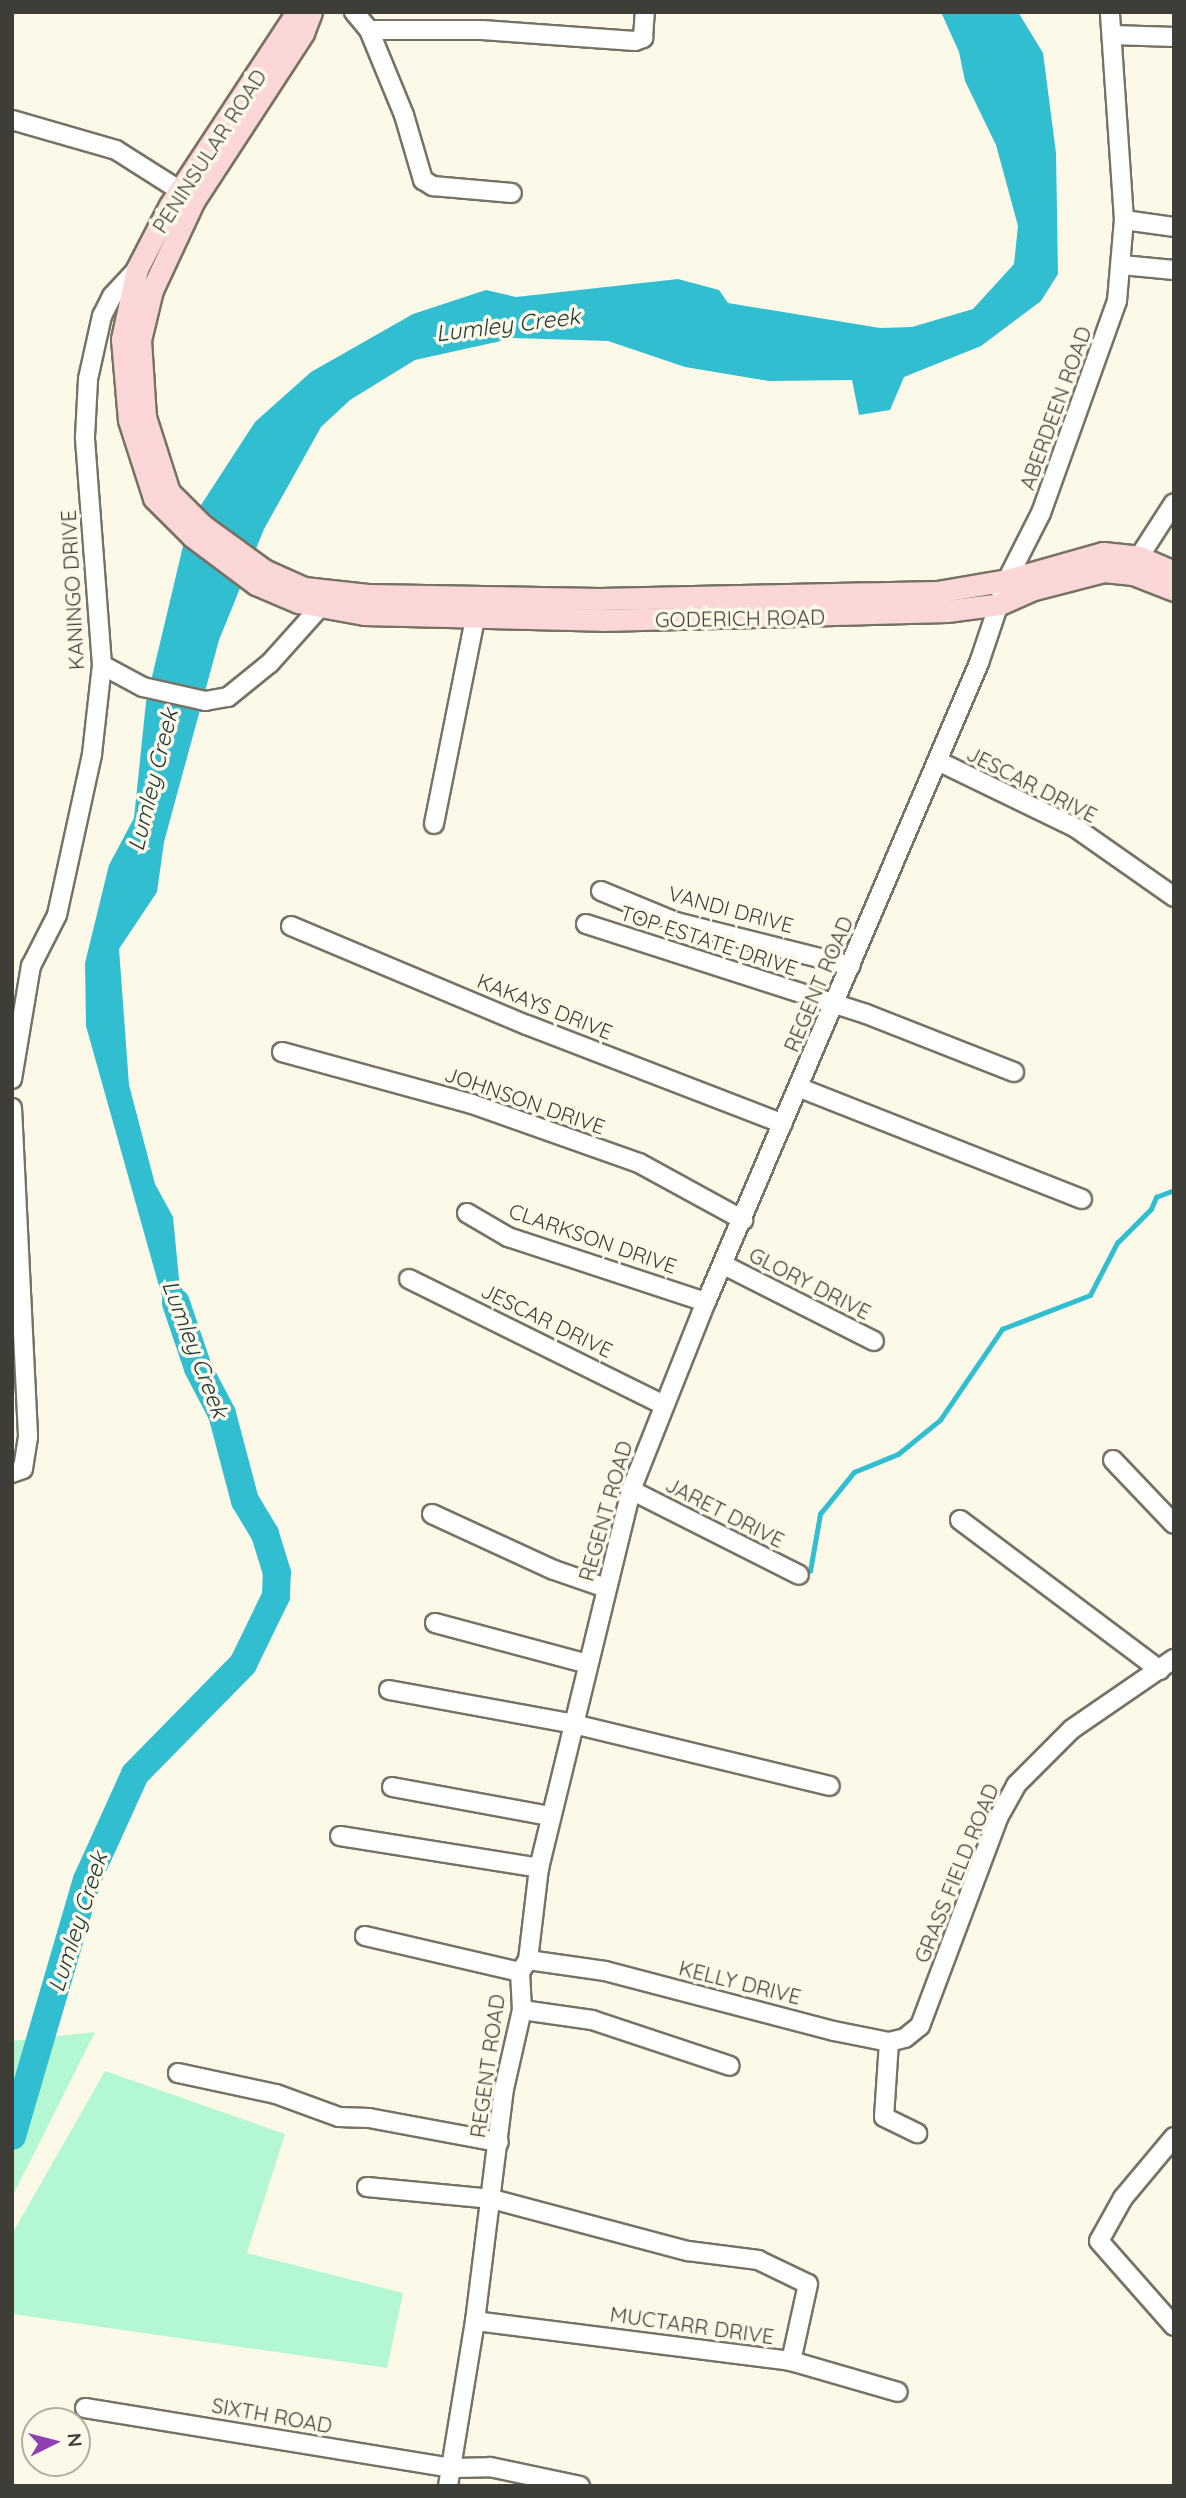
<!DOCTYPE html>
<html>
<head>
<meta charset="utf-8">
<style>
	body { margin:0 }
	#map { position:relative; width:1186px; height:2498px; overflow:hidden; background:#fdf9e9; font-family:Quicksand,sans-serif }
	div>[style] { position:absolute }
	.green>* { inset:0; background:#b3f8d3 }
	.water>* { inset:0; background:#30bed0 }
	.stream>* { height:4.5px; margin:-2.25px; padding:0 2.25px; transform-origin:2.25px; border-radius:2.25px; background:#30bed0 }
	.river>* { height:28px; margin:-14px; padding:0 14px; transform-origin:14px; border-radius:14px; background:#30bed0 }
	.roads { filter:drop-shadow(2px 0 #767365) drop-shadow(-2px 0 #767365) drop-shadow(0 2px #767365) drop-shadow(0 -2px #767365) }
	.minor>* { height:18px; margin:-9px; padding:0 9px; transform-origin:9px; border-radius:9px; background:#fff }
	.major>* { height:21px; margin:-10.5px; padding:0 10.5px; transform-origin:10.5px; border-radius:10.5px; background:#fcd7d7 }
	span { translate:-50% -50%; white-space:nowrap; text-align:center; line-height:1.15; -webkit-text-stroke:7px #fdf9e9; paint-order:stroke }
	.street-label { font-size:21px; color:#3e3d37 }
	.water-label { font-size:23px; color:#21383c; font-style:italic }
	.frame { position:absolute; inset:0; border:14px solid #3e3d37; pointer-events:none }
	.north { position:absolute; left:21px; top:2407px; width:70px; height:70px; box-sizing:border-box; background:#fdf9e9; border:2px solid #b1aea2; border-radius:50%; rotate:84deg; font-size:19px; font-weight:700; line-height:28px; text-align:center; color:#3e3d37 }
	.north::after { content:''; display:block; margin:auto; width:24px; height:32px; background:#8e40b0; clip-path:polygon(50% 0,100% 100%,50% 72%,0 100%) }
</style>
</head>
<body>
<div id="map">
	<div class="green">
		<div style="clip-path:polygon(95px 2032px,12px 2197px,12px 2041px)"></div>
		<div style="clip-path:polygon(105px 2071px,285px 2134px,247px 2253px,403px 2293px,387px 2368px,12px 2314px,12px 2234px)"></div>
	</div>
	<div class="water">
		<div style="clip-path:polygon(941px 12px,1018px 12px,1043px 53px,1056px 153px,1058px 274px,1041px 301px,981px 346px,904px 377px,890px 410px,859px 415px,852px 380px,769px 381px,685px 367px,608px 341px,514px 338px,415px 360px,350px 400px,321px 427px,264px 529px,219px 640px,164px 842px,157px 892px,119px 949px,129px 1085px,155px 1184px,173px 1217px,179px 1279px,198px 1338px,175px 1343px,86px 1026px,85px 963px,109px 865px,134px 818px,146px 702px,188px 525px,255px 422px,311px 372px,413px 314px,486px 290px,516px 297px,678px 279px,719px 290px,728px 303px,880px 328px,912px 327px,973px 309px,1014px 264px,1018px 226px,996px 145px,965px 81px,959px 52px)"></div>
	</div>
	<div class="stream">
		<div style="left:810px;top:1571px;width:58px;rotate:-80deg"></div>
		<div style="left:820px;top:1514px;width:54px;rotate:-51deg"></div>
		<div style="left:854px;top:1472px;width:48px;rotate:-22.2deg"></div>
		<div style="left:898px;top:1454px;width:54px;rotate:-39deg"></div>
		<div style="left:940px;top:1420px;width:110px;rotate:-55.7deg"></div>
		<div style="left:1002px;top:1329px;width:94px;rotate:-21.1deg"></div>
		<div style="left:1090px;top:1295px;width:59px;rotate:-62.6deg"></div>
		<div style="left:1117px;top:1243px;width:48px;rotate:-45deg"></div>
		<div style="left:1151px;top:1209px;width:13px;rotate:-67deg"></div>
		<div style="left:1156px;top:1197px;width:19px;rotate:-21deg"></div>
	</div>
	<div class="river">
		<div style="left:12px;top:2136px;width:267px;rotate:-73.7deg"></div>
		<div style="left:87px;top:1880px;width:116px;rotate:-65.6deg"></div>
		<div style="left:135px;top:1774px;width:154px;rotate:-45.5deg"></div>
		<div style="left:243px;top:1664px;width:76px;rotate:-64.1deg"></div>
		<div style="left:276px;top:1596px;width:23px;rotate:-88deg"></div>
		<div style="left:277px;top:1573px;width:41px;rotate:-107.1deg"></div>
		<div style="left:265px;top:1534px;width:39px;rotate:-121deg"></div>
		<div style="left:245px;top:1501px;width:90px;rotate:-104.8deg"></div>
		<div style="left:222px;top:1414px;width:52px;rotate:-117.6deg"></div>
		<div style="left:198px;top:1368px;width:69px;rotate:-108.7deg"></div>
	</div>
	<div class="roads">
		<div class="minor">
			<div style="left:354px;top:12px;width:23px;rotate:50deg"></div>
			<div style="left:369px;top:30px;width:92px;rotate:67.6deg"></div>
			<div style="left:404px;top:115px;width:68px;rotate:73.7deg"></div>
			<div style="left:423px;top:180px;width:12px;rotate:31deg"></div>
			<div style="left:433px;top:186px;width:79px;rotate:5.1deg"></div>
			<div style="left:369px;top:30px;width:113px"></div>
			<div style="left:482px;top:30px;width:153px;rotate:4.1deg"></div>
			<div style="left:635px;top:41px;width:9px;rotate:-21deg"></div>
			<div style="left:643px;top:38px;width:26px;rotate:-86deg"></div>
			<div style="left:1113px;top:35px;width:61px;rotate:1.9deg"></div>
			<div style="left:12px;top:120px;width:108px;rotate:16.1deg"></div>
			<div style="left:116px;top:150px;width:88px;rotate:32.4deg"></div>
			<div style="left:1124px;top:220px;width:50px;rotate:8deg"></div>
			<div style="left:1122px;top:265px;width:52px;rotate:5.5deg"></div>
			<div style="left:1139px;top:557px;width:64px;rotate:-57.1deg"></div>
			<div style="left:102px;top:665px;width:47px;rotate:28.2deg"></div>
			<div style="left:143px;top:687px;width:64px;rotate:12.7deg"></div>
			<div style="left:205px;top:701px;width:23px;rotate:-10deg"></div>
			<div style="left:228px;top:697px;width:54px;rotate:-39deg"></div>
			<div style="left:270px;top:663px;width:75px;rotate:-48.2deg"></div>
			<div style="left:938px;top:761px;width:153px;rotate:25.9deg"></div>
			<div style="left:1076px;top:828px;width:120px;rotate:35.1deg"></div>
			<div style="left:434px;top:824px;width:210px;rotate:-78.7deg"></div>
			<div style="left:601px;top:891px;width:81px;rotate:22.5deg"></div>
			<div style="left:676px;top:922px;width:180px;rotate:14.1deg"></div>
			<div style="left:586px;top:924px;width:294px;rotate:17.8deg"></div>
			<div style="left:866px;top:1014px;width:159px;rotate:21.4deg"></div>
			<div style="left:291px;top:926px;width:256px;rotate:22.8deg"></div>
			<div style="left:527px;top:1025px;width:274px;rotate:21.1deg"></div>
			<div style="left:282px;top:1052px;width:197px;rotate:15.3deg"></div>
			<div style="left:472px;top:1104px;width:177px;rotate:19.5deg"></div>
			<div style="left:639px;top:1163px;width:119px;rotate:28.7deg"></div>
			<div style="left:12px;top:1079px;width:115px;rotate:-80.5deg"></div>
			<div style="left:31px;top:966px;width:57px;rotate:-63deg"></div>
			<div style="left:57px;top:915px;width:165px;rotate:-77.7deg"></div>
			<div style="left:92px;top:754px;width:90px;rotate:-83.6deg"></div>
			<div style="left:102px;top:665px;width:229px;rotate:-94.3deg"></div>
			<div style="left:85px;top:437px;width:58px;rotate:-87deg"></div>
			<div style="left:88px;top:379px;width:65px;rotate:-77.5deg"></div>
			<div style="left:102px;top:316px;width:22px;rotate:-63deg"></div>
			<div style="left:112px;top:296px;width:37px;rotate:-47deg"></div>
			<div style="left:800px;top:1088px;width:303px;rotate:21.5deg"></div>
			<div style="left:12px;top:1108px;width:329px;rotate:87.2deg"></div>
			<div style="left:28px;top:1437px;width:32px;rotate:99deg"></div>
			<div style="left:23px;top:1469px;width:12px;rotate:160deg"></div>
			<div style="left:467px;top:1213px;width:48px;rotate:30.3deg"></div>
			<div style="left:508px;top:1237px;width:208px;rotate:18.2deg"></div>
			<div style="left:724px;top:1265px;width:168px;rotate:26.9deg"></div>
			<div style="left:409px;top:1279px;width:284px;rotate:26.3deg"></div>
			<div style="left:1113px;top:1460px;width:88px;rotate:46.4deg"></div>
			<div style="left:631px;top:1490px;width:188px;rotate:26.8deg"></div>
			<div style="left:432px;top:1514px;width:134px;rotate:24.7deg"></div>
			<div style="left:554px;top:1570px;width:55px;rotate:19.1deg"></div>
			<div style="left:960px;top:1520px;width:250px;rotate:36.9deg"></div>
			<div style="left:435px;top:1623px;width:158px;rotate:15deg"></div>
			<div style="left:389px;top:1690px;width:188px;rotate:10.4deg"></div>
			<div style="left:574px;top:1724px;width:263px;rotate:13.6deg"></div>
			<div style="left:392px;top:1787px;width:161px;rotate:10.4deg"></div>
			<div style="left:340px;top:1836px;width:202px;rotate:9.1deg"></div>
			<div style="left:365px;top:1936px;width:159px;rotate:13.1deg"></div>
			<div style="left:528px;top:1960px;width:78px;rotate:8.1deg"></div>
			<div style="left:605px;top:1971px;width:237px;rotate:14.7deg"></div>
			<div style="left:834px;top:2031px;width:56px;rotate:11.3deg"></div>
			<div style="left:889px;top:2042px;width:16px;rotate:-14deg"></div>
			<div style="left:905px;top:2038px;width:19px;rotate:-39deg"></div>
			<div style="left:920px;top:2026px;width:222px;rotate:-69.4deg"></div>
			<div style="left:998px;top:1818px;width:38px;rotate:-61deg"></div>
			<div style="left:1016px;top:1785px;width:79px;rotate:-45deg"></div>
			<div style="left:1072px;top:1729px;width:124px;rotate:-34.5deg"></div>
			<div style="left:522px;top:2010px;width:71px;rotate:8.1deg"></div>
			<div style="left:592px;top:2020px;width:145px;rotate:18.4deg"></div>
			<div style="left:889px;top:2042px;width:75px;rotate:93.8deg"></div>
			<div style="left:884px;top:2117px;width:37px;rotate:26deg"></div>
			<div style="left:178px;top:2073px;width:100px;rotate:12.1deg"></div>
			<div style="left:276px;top:2094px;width:67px;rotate:20.1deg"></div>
			<div style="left:339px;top:2117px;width:30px;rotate:2deg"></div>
			<div style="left:369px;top:2118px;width:132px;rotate:10.5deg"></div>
			<div style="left:1174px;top:2137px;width:80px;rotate:129.9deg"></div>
			<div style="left:1123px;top:2198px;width:49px;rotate:119.2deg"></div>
			<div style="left:1099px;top:2241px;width:113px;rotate:48.6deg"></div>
			<div style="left:367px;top:2187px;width:126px;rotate:5.5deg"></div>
			<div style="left:492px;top:2199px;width:203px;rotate:14.9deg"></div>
			<div style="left:688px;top:2251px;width:71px;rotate:7.3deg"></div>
			<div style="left:758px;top:2260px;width:55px;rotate:25.6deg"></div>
			<div style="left:808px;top:2284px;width:79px;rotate:102.4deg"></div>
			<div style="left:475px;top:2321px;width:319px;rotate:7.2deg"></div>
			<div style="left:791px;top:2361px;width:111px;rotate:16.2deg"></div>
			<div style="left:85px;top:2408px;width:371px;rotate:9.3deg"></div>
			<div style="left:451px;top:2468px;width:39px;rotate:-1deg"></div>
			<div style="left:490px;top:2467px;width:92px;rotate:11.9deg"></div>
			<div style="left:448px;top:2486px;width:167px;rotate:-80.7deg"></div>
			<div style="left:475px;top:2321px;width:234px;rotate:-82.9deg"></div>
			<div style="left:504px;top:2089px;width:81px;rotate:-77.2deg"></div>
			<div style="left:522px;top:2010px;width:38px;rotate:-93deg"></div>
			<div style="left:520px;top:1972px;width:14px;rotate:-56deg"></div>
			<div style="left:528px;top:1960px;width:93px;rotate:-83.2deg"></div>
			<div style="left:539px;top:1868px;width:389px;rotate:-76.3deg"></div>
			<div style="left:631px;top:1490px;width:202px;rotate:-68.3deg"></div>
			<div style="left:706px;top:1302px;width:695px;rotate:-66.87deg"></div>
			<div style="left:979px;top:663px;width:88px;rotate:-71.4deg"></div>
			<div style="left:1007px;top:580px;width:75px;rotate:-63.1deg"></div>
			<div style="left:1041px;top:513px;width:225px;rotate:-70.3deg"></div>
			<div style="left:1117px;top:301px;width:81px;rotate:-85.1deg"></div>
			<div style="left:1124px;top:220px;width:208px;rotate:-93.9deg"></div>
		</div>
		<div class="major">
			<div style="left:297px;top:12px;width:231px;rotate:123.3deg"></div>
			<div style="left:170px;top:205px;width:72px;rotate:117.3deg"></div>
			<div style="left:137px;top:269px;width:72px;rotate:102.1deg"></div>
			<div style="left:122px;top:339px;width:81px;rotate:85.1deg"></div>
			<div style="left:129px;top:420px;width:82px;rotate:72.2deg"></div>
			<div style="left:154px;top:498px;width:54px;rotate:45deg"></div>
			<div style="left:192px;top:536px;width:80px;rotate:36.9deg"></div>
			<div style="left:256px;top:584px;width:46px;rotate:23.2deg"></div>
			<div style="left:298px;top:602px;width:67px;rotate:10.3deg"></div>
			<div style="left:364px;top:614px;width:238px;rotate:1.4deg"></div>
			<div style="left:602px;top:620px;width:345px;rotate:-1.5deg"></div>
			<div style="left:947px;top:611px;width:53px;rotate:-7.5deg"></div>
			<div style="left:1000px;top:604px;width:37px;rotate:-24deg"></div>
			<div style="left:1034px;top:589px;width:72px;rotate:-14.4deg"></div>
			<div style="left:1104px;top:571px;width:29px;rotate:6deg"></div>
			<div style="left:1133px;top:574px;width:44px;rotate:21.3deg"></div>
			<div style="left:311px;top:12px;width:22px;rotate:111deg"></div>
			<div style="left:303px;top:33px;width:199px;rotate:123.1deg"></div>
			<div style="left:194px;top:200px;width:99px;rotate:115deg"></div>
			<div style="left:152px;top:290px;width:51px;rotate:103.5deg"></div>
			<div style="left:140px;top:340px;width:77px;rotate:86.3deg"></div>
			<div style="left:145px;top:417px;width:79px;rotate:72.3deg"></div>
			<div style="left:169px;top:492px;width:47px;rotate:45deg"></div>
			<div style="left:202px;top:525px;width:77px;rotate:36deg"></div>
			<div style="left:264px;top:570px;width:44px;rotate:24.2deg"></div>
			<div style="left:304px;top:588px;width:64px;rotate:6.2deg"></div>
			<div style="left:368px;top:595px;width:231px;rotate:1deg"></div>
			<div style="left:599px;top:599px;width:338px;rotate:-1.2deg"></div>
			<div style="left:937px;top:592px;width:71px;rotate:-9.7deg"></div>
			<div style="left:1007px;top:580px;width:100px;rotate:-15.7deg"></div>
			<div style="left:1103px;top:553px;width:36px;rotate:6deg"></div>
			<div style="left:1139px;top:557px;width:38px;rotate:23deg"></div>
		</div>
	</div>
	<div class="street-label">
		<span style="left:209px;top:151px;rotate:-57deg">PENINSULAR ROAD</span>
		<span style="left:1055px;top:408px;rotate:-70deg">ABERDEEN ROAD</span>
		<span style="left:72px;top:590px;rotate:-93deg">KANINGO DRIVE</span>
		<span style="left:740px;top:618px;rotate:-1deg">GODERICH ROAD</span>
		<span style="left:1032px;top:784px;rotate:27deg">JESCAR DRIVE</span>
		<span style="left:731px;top:909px;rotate:15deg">VANDI DRIVE</span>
		<span style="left:709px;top:940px;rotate:18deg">TOP ESTATE DRIVE</span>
		<span style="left:818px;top:984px;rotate:-67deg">REGENT ROAD</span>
		<span style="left:545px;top:1006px;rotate:22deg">KAKAYS DRIVE</span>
		<span style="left:525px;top:1100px;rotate:19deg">JOHNSON DRIVE</span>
		<span style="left:593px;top:1238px;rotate:19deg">CLARKSON DRIVE</span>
		<span style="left:810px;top:1283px;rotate:27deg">GLORY DRIVE</span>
		<span style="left:547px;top:1320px;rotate:26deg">JESCAR DRIVE</span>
		<span style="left:605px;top:1511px;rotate:-74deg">REGENT ROAD</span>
		<span style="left:725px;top:1512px;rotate:27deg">JARET DRIVE</span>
		<span style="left:956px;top:1873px;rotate:-68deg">GRASS FIELD ROAD</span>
		<span style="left:740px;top:1982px;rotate:14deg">KELLY DRIVE</span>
		<span style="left:487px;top:2066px;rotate:-82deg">REGENT ROAD</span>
		<span style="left:692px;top:2325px;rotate:8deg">MUCTARR DRIVE</span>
		<span style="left:272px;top:2415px;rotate:10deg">SIXTH ROAD</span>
	</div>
	<div class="water-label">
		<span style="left:508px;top:325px;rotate:-7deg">Lumley Creek</span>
		<span style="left:153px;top:780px;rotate:-76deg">Lumley Creek</span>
		<span style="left:195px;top:1349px;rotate:69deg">Lumley Creek</span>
		<span style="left:78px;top:1922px;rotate:-72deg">Lumley Creek</span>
	</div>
	<div class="frame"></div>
	<div class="north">N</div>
</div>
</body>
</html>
